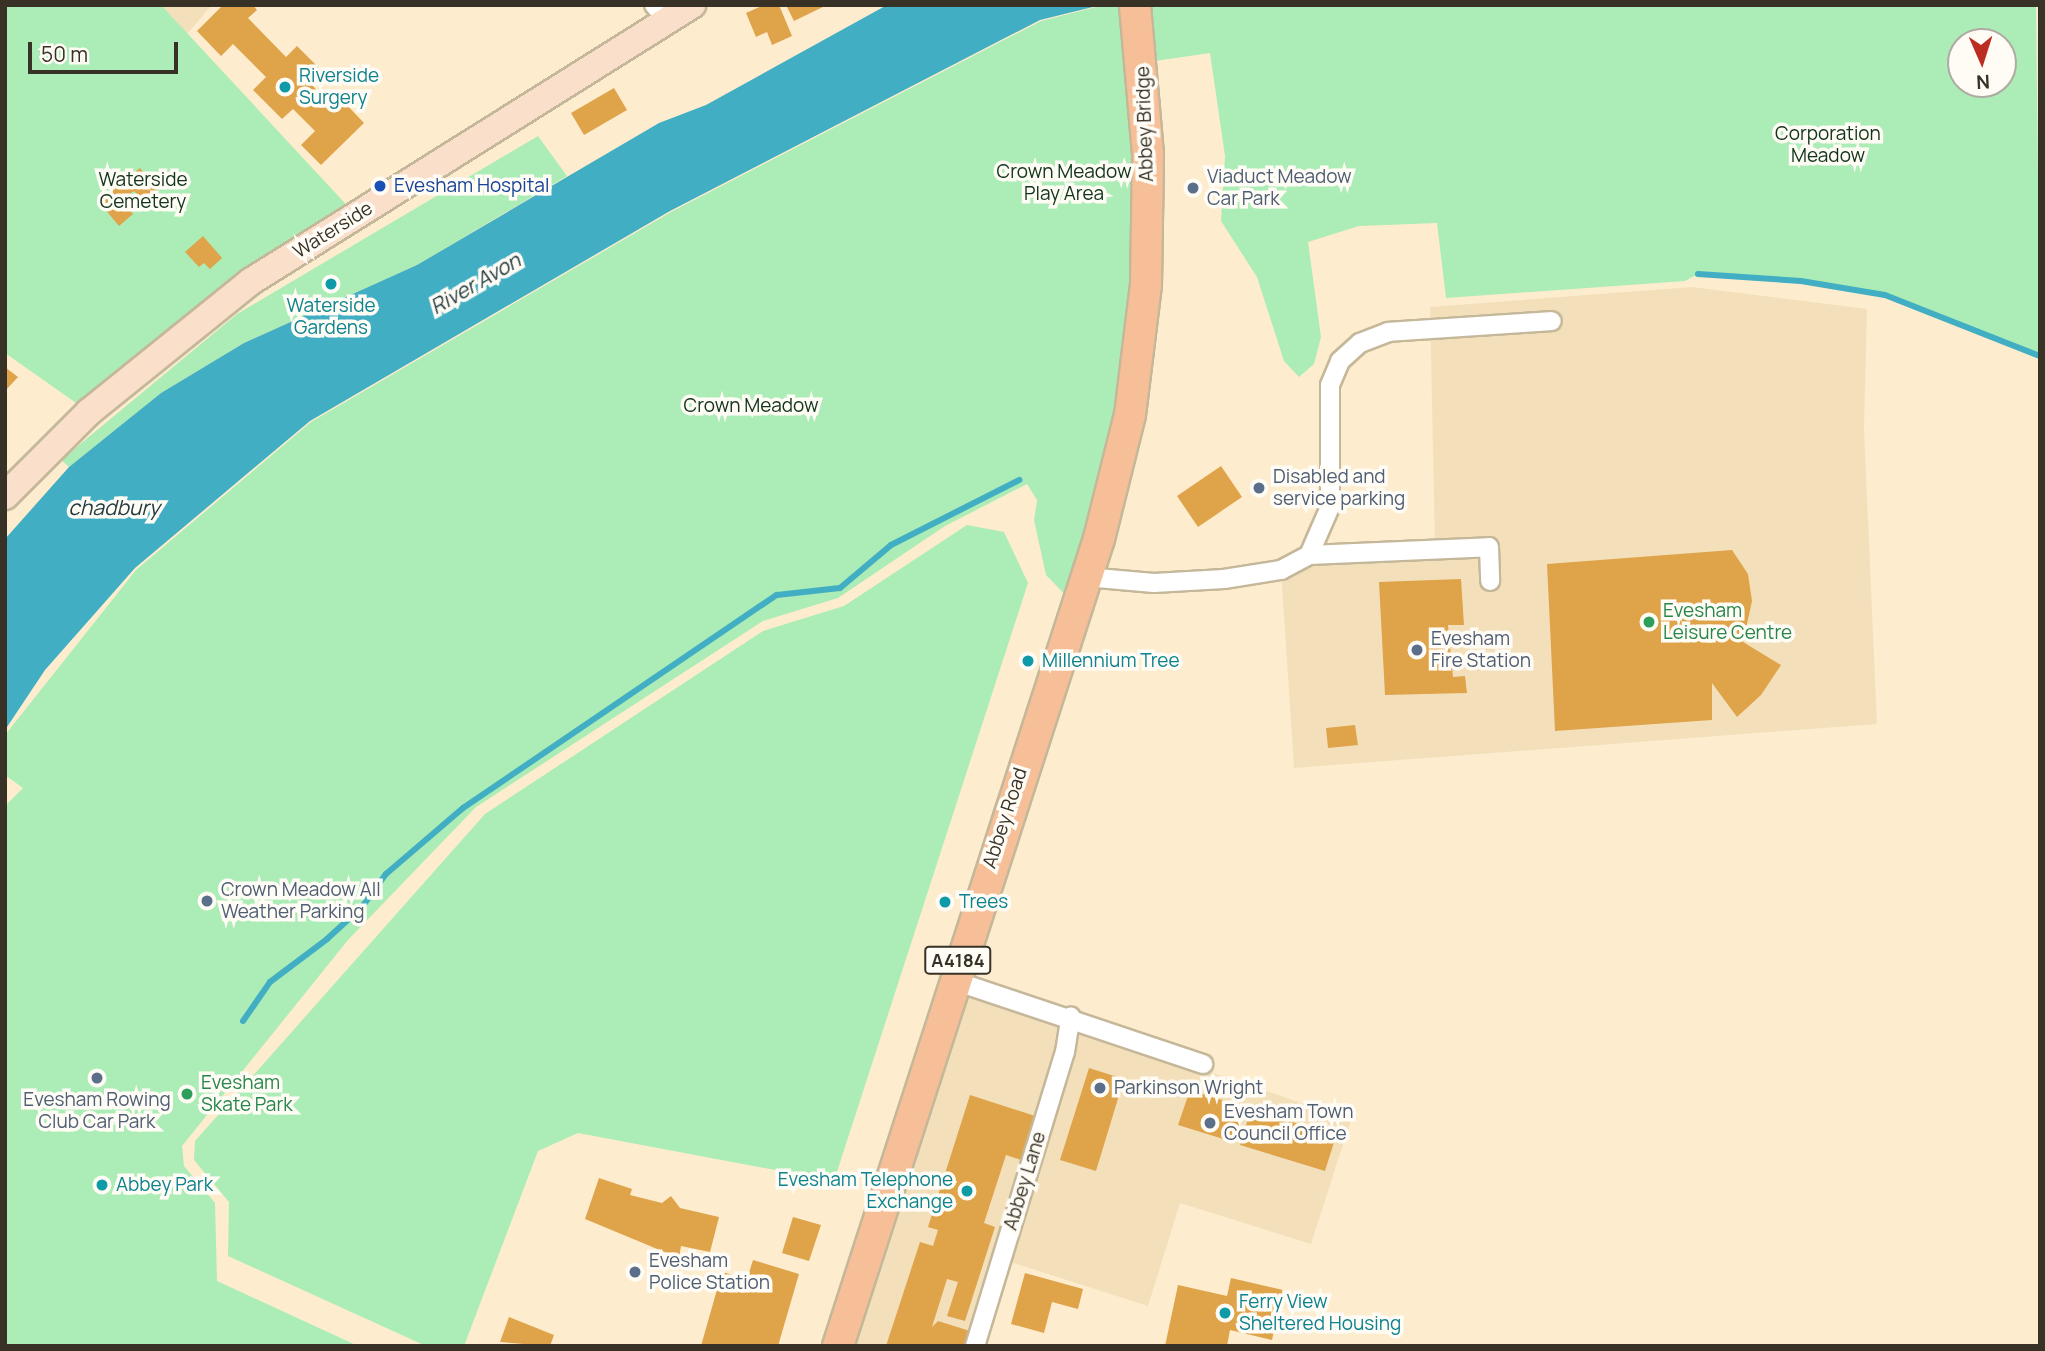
<!DOCTYPE html>
<html>
<head>
<meta charset="utf-8">
<style>
	body { margin:0 }
	#map { position:relative; width:2045px; height:1351px; overflow:hidden; background:#fdedce; font-family:Manrope,sans-serif }
	div>[style] { position:absolute }
	.built>* { inset:0; background:#f3e0bb }
	.green>* { inset:0; background:#acecb6 }
	.water>* { inset:0; background:#42aec3 }
	.stream>* { height:6px; margin:-3px; padding:0 3px; transform-origin:3px; border-radius:3px; background:#42aec3 }
	.building>* { inset:0; background:#dfa34a }
	.roads { filter:drop-shadow(2px 0 #c5b799) drop-shadow(-2px 0 #c5b799) drop-shadow(0 2px #c5b799) drop-shadow(0 -2px #c5b799) }
	.minor>* { height:18px; margin:-9px; padding:0 9px; transform-origin:9px; border-radius:9px; background:#fff }
	.secondary>* { height:26px; margin:-13px; padding:0 13px; transform-origin:13px; border-radius:13px; background:#fadfcb }
	.primary>* { height:30px; margin:-15px; padding:0 15px; transform-origin:15px; border-radius:15px; background:#f6bf97 }
	.dots>* { width:19px; height:19px; translate:-50% -50%; box-sizing:border-box; border:4px solid #fffcf6; border-radius:50% }
	span { translate:-50% -50%; white-space:nowrap; text-align:center; line-height:1.15; -webkit-text-stroke:7px #fffcf6; paint-order:stroke }
	.shield-label span { padding:2px 5px; background:#fffcf6; border:2px solid; border-radius:5px; -webkit-text-stroke-width:0 }
	.shield-label { font-size:18px; color:#383226; font-weight:700 }
	.culture-label { font-size:19px; color:#0d838f }
	.left { translate:0 -50%; text-align:left }
	.right { translate:-100% -50%; text-align:right }
	.street-label { font-size:19px; color:#383226 }
	.park-label { font-size:19px; color:#103319 }
	.service-label { font-size:19px; color:#4e5e75 }
	.transit-label { font-size:19px; color:#164399 }
	.leisure-label { font-size:19px; color:#27864d }
	.water-label { font-size:21px; color:#243c41; font-style:italic }
	.frame { position:absolute; inset:0; border:7px solid #383226; pointer-events:none }
	.north { position:absolute; left:1947px; top:28px; width:70px; height:70px; box-sizing:border-box; background:#fffcf6; border:2px solid #afaba3; border-radius:50%; rotate:177deg; font-size:19px; font-weight:700; line-height:28px; text-align:center; color:#383226 }
	.north::after { content:''; display:block; margin:auto; width:24px; height:32px; background:#bb2d23; clip-path:polygon(50% 0,100% 100%,50% 72%,0 100%) }
	.scale { position:absolute; left:28px; top:42px; width:150px; height:32px; box-sizing:border-box; border:4px solid #383226; border-top:0; padding-left:9px; font-size:21px; line-height:24px; white-space:nowrap; color:#383226; -webkit-text-stroke:5px #fffcf6; paint-order:stroke }
</style>
</head>
<body>
<div id="map">
	<div class="built">
		<div style="clip-path:polygon(161px 5px,212px 5px,187px 34px)"></div>
		<div style="clip-path:polygon(1692px 287px,1867px 309px,1864px 428px,1877px 724px,1294px 768px,1281px 570px,1309px 555px,1435px 547px,1430px 307px)"></div>
		<div style="clip-path:polygon(956px 994px,1064px 1022px,1351px 1120px,1311px 1244px,1180px 1203px,1148px 1306px,1004px 1260px,978px 1346px,845px 1346px)"></div>
	</div>
	<div class="green">
		<div style="clip-path:polygon(5px 5px,161px 5px,355px 214px,89px 412px,5px 353px)"></div>
		<div style="clip-path:polygon(1104px 5px,1129px 5px,1143px 285px,1074px 604px,1046px 575px,1034px 520px,1037px 500px,1027px 484px,945px 526px,838px 598px,763px 621px,476px 807px,348px 940px,182px 1146px,184px 1166px,215px 1203px,217px 1281px,358px 1346px,5px 1346px,5px 806px,23px 788px,5px 775px,5px 735px,136px 570px,311px 422px,671px 212px,1041px 21px)"></div>
		<div style="clip-path:polygon(evenodd,1141px 5px,2036px 5px,2040px 356px,1885px 295px,1801px 281px,1698px 274px,1685px 281px,1446px 298px,1437px 223px,1359px 226px,1308px 242px,1321px 337px,1314px 364px,1299px 377px,1284px 361px,1257px 277px,1221px 221px,1225px 156px,1210px 53px,1155px 61px,1141px 5px,1961px 42px,2003px 42px,2003px 84px,1961px 84px,1961px 42px)"></div>
		<div style="clip-path:polygon(538px 136px,567px 176px,417px 265px,244px 343px,161px 393px,69px 467px,61px 460px,237px 314px)"></div>
		<div style="clip-path:polygon(967px 525px,1004px 532px,1028px 583px,834px 1181px,578px 1133px,538px 1151px,464px 1346px,426px 1346px,228px 1256px,229px 1202px,194px 1160px,195px 1141px,485px 814px,763px 631px,844px 606px)"></div>
	</div>
	<div class="water">
		<div style="clip-path:polygon(887px 5px,1101px 5px,1040px 20px,670px 211px,310px 421px,135px 568px,45px 670px,5px 730px,5px 539px,69px 467px,161px 393px,244px 343px,417px 265px,659px 123px,706px 105px)"></div>
	</div>
	<div class="stream">
		<div style="left:1698px;top:274px;width:103px;rotate:3.9deg"></div>
		<div style="left:1801px;top:281px;width:85px;rotate:9.5deg"></div>
		<div style="left:1885px;top:295px;width:167px;rotate:21.5deg"></div>
		<div style="left:243px;top:1021px;width:47px;rotate:-55.3deg"></div>
		<div style="left:270px;top:982px;width:71px;rotate:-37deg"></div>
		<div style="left:327px;top:939px;width:47px;rotate:-42.4deg"></div>
		<div style="left:362px;top:907px;width:41px;rotate:-54deg"></div>
		<div style="left:386px;top:874px;width:101px;rotate:-40.6deg"></div>
		<div style="left:463px;top:808px;width:379px;rotate:-34.2deg"></div>
		<div style="left:777px;top:595px;width:63px;rotate:-6.3deg"></div>
		<div style="left:840px;top:588px;width:67px;rotate:-40.1deg"></div>
		<div style="left:891px;top:545px;width:144px;rotate:-26.9deg"></div>
	</div>
	<div class="building">
		<div style="clip-path:polygon(223px 5px,253px 5px,257px 10px,248px 18px,286px 57px,297px 46px,324px 73px,312px 85px,337px 111px,345px 103px,364px 123px,321px 165px,301px 145px,315px 131px,293px 109px,282px 119px,253px 90px,266px 77px,233px 44px,221px 56px,197px 31px)"></div>
		<div style="clip-path:polygon(764px 5px,779px 5px,792px 36px,772px 45px,767px 32px,756px 37px,746px 13px)"></div>
		<div style="clip-path:polygon(786px 5px,827px 5px,794px 21px)"></div>
		<div style="clip-path:polygon(614px 88px,627px 110px,584px 135px,571px 113px)"></div>
		<div style="clip-path:polygon(140px 168px,158px 191px,144px 202px,134px 191px,122px 200px,133px 214px,119px 226px,98px 201px)"></div>
		<div style="clip-path:polygon(203px 236px,222px 258px,210px 269px,204px 263px,199px 267px,185px 252px)"></div>
		<div style="clip-path:polygon(5px 367px,18px 377px,5px 391px)"></div>
		<div style="clip-path:polygon(1221px 466px,1242px 497px,1198px 527px,1177px 496px)"></div>
		<div style="clip-path:polygon(1732px 550px,1748px 574px,1752px 601px,1743px 642px,1781px 665px,1761px 695px,1737px 717px,1712px 683px,1712px 720px,1555px 731px,1547px 564px)"></div>
		<div style="clip-path:polygon(1461px 579px,1464px 625px,1448px 625px,1453px 677px,1465px 676px,1467px 693px,1385px 695px,1379px 582px)"></div>
		<div style="clip-path:polygon(1355px 725px,1358px 745px,1328px 748px,1326px 728px)"></div>
		<div style="clip-path:polygon(1089px 1068px,1124px 1079px,1096px 1171px,1060px 1160px)"></div>
		<div style="clip-path:polygon(1190px 1090px,1245px 1107px,1233px 1142px,1178px 1125px)"></div>
		<div style="clip-path:polygon(970px 1095px,1035px 1116px,1021px 1160px,1006px 1155px,984px 1223px,995px 1227px,965px 1321px,947px 1316px,958px 1282px,947px 1279px,932px 1327px,938px 1321px,970px 1331px,965px 1346px,886px 1346px,920px 1242px,933px 1246px,938px 1230px,928px 1227px)"></div>
		<div style="clip-path:polygon(1251px 1109px,1336px 1136px,1325px 1171px,1240px 1145px)"></div>
		<div style="clip-path:polygon(599px 1178px,632px 1189px,630px 1195px,662px 1203px,671px 1196px,680px 1208px,719px 1217px,710px 1252px,681px 1246px,679px 1258px,585px 1219px)"></div>
		<div style="clip-path:polygon(793px 1217px,821px 1225px,809px 1261px,782px 1253px)"></div>
		<div style="clip-path:polygon(753px 1260px,799px 1274px,778px 1346px,701px 1346px,722px 1272px,747px 1279px)"></div>
		<div style="clip-path:polygon(1025px 1273px,1083px 1289px,1078px 1309px,1052px 1302px,1044px 1333px,1011px 1324px)"></div>
		<div style="clip-path:polygon(1231px 1278px,1283px 1290px,1272px 1340px,1230px 1330px,1227px 1346px,1165px 1346px,1178px 1285px,1227px 1296px)"></div>
		<div style="clip-path:polygon(509px 1317px,554px 1335px,550px 1346px,500px 1342px)"></div>
	</div>
	<div class="roads">
		<div class="minor">
			<div style="left:654px;top:5px;width:18px;rotate:49deg"></div>
			<div style="left:1309px;top:555px;width:180px;rotate:-2.5deg"></div>
			<div style="left:1489px;top:547px;width:34px;rotate:88deg"></div>
			<div style="left:1086px;top:577px;width:68px;rotate:5deg"></div>
			<div style="left:1154px;top:583px;width:70px;rotate:-3.3deg"></div>
			<div style="left:1224px;top:579px;width:58px;rotate:-9deg"></div>
			<div style="left:1281px;top:570px;width:32px;rotate:-28deg"></div>
			<div style="left:1309px;top:555px;width:52px;rotate:-66.4deg"></div>
			<div style="left:1330px;top:507px;width:122px;rotate:-90deg"></div>
			<div style="left:1330px;top:385px;width:26px;rotate:-67deg"></div>
			<div style="left:1340px;top:361px;width:27px;rotate:-42deg"></div>
			<div style="left:1360px;top:343px;width:30px;rotate:-21deg"></div>
			<div style="left:1388px;top:332px;width:164px;rotate:-3.8deg"></div>
			<div style="left:952px;top:980px;width:265px;rotate:18.5deg"></div>
			<div style="left:975px;top:1346px;width:307px;rotate:-73deg"></div>
			<div style="left:1065px;top:1052px;width:36px;rotate:-81deg"></div>
		</div>
		<div class="secondary">
			<div style="left:5px;top:496px;width:119px;rotate:-45deg"></div>
			<div style="left:89px;top:412px;width:207px;rotate:-38.9deg"></div>
			<div style="left:250px;top:282px;width:522px;rotate:-32.08deg"></div>
		</div>
		<div class="primary">
			<div style="left:838px;top:1346px;width:848px;rotate:-72.08deg"></div>
			<div style="left:1099px;top:539px;width:128px;rotate:-76deg"></div>
			<div style="left:1130px;top:415px;width:131px;rotate:-83deg"></div>
			<div style="left:1146px;top:285px;width:131px;rotate:-89.1deg"></div>
			<div style="left:1148px;top:154px;width:150px;rotate:-95deg"></div>
		</div>
	</div>
	<div class="dots">
		<div style="left:285px;top:87px;background:#0f9aa8"></div>
		<div style="left:380px;top:186px;background:#1a4fb4"></div>
		<div style="left:1193px;top:188px;background:#5c6f8a"></div>
		<div style="left:331px;top:284px;background:#0f9aa8"></div>
		<div style="left:1259px;top:488px;background:#5c6f8a"></div>
		<div style="left:1649px;top:622px;background:#2e9e5b"></div>
		<div style="left:1417px;top:650px;background:#5c6f8a"></div>
		<div style="left:1028px;top:661px;background:#0f9aa8"></div>
		<div style="left:207px;top:901px;background:#5c6f8a"></div>
		<div style="left:945px;top:902px;background:#0f9aa8"></div>
		<div style="left:97px;top:1078px;background:#5c6f8a"></div>
		<div style="left:1100px;top:1088px;background:#5c6f8a"></div>
		<div style="left:187px;top:1094px;background:#2e9e5b"></div>
		<div style="left:1210px;top:1123px;background:#5c6f8a"></div>
		<div style="left:102px;top:1185px;background:#0f9aa8"></div>
		<div style="left:967px;top:1191px;background:#0f9aa8"></div>
		<div style="left:635px;top:1272px;background:#5c6f8a"></div>
		<div style="left:1225px;top:1313px;background:#0f9aa8"></div>
	</div>
	<div class="shield-label">
		<span style="left:958px;top:960px">A4184</span>
	</div>
	<div class="culture-label">
		<span class="left" style="left:299px;top:87px">Riverside<br>Surgery</span>
		<span style="left:331px;top:317px">Waterside<br>Gardens</span>
		<span class="left" style="left:1042px;top:661px">Millennium Tree</span>
		<span class="left" style="left:959px;top:902px">Trees</span>
		<span class="right" style="left:953px;top:1191px">Evesham Telephone<br>Exchange</span>
		<span class="left" style="left:116px;top:1185px">Abbey Park</span>
		<span class="left" style="left:1239px;top:1313px">Ferry View<br>Sheltered Housing</span>
	</div>
	<div class="street-label">
		<span style="left:1145px;top:124px;rotate:-92deg">Abbey Bridge</span>
		<span style="left:333px;top:230px;rotate:-32deg">Waterside</span>
		<span style="left:1005px;top:818px;rotate:-72deg">Abbey Road</span>
		<span style="left:1025px;top:1181px;rotate:-73deg">Abbey Lane</span>
	</div>
	<div class="park-label">
		<span style="left:1828px;top:145px">Corporation<br>Meadow</span>
		<span style="left:1064px;top:183px">Crown Meadow<br>Play Area</span>
		<span style="left:143px;top:191px">Waterside<br>Cemetery</span>
		<span style="left:751px;top:406px">Crown Meadow</span>
	</div>
	<div class="service-label">
		<span class="left" style="left:1207px;top:188px">Viaduct Meadow<br>Car Park</span>
		<span class="left" style="left:1273px;top:488px">Disabled and<br>service parking</span>
		<span class="left" style="left:1431px;top:650px">Evesham<br>Fire Station</span>
		<span class="left" style="left:221px;top:901px">Crown Meadow All<br>Weather Parking</span>
		<span class="left" style="left:1114px;top:1088px">Parkinson Wright</span>
		<span style="left:97px;top:1111px">Evesham Rowing<br>Club Car Park</span>
		<span class="left" style="left:1224px;top:1123px">Evesham Town<br>Council Office</span>
		<span class="left" style="left:649px;top:1272px">Evesham<br>Police Station</span>
	</div>
	<div class="transit-label">
		<span class="left" style="left:394px;top:186px">Evesham Hospital</span>
	</div>
	<div class="leisure-label">
		<span class="left" style="left:1663px;top:622px">Evesham<br>Leisure Centre</span>
		<span class="left" style="left:201px;top:1094px">Evesham<br>Skate Park</span>
	</div>
	<div class="water-label">
		<span style="left:475px;top:283px;rotate:-30deg">River Avon</span>
		<span style="left:114px;top:507px">chadbury</span>
	</div>
	<div class="frame"></div>
	<div class="north">N</div>
	<div class="scale">50 m</div>
</div>
</body>
</html>
